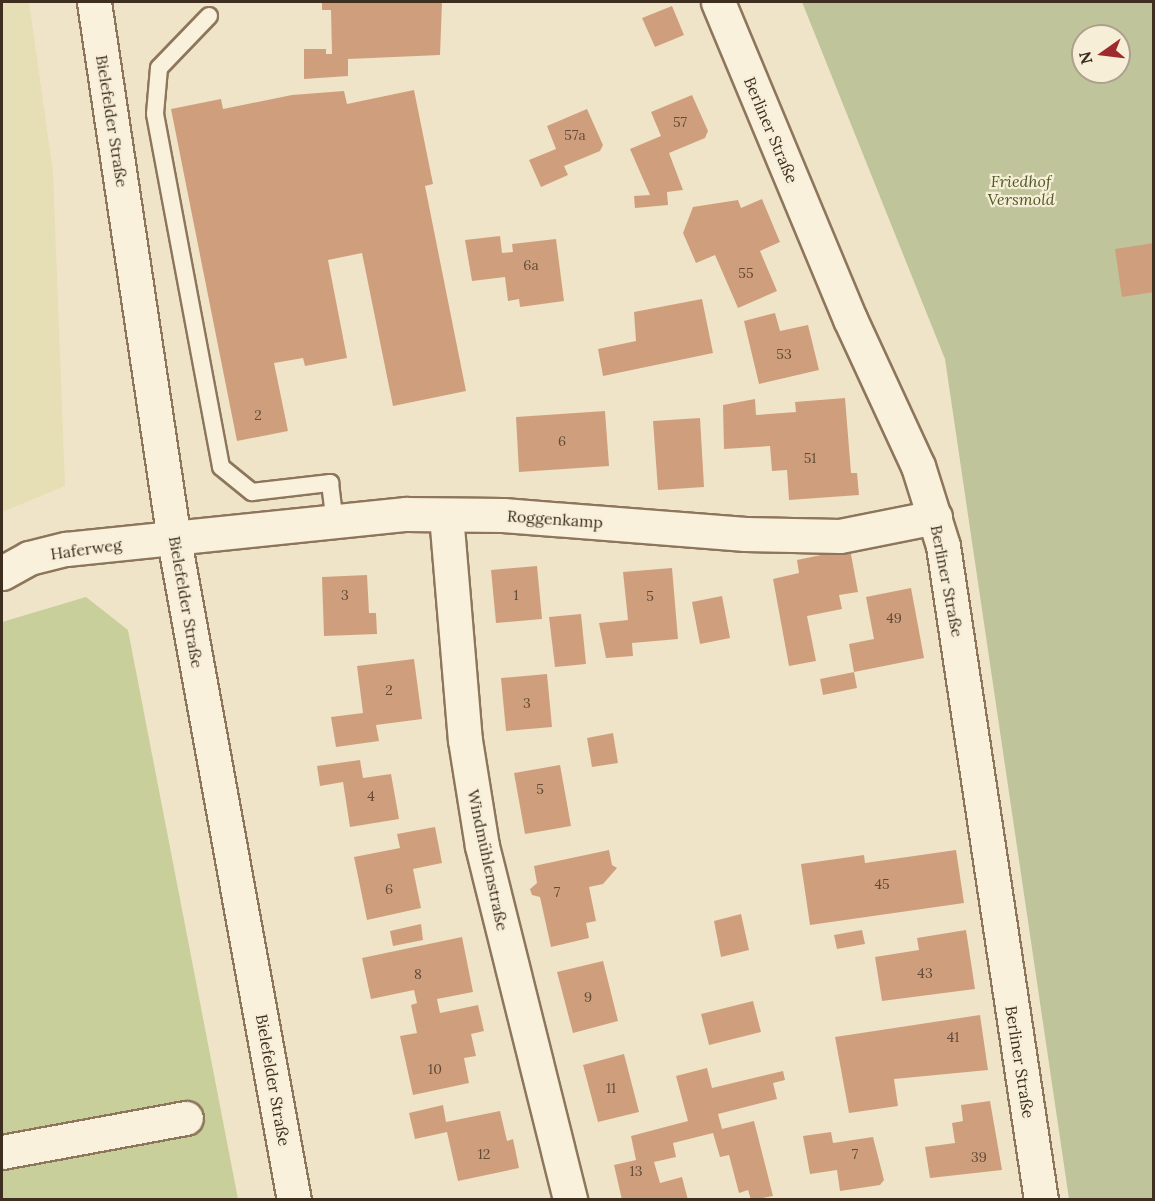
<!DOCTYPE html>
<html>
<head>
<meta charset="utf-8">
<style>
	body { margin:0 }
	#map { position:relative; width:1155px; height:1201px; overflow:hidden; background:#f0e4c8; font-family:Lora,serif }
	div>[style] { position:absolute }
	.farmland>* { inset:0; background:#e6deb5 }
	.green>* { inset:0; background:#c9cf9b }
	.cemetery>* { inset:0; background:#bfc49a }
	.building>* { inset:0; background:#cf9f7d }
	.roads { filter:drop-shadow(2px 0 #8d765c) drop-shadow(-2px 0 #8d765c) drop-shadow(0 2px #8d765c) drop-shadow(0 -2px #8d765c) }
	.service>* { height:16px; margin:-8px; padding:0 8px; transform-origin:8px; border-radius:8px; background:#faf1dc }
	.minor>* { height:33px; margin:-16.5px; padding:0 16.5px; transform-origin:16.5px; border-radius:16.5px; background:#faf1dc }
	.secondary>* { height:33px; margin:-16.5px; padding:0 16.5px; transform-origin:16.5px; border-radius:16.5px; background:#faf1dc }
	span { translate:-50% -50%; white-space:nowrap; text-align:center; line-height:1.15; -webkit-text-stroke:4.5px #f7eed8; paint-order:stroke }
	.number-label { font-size:14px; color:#624a37 }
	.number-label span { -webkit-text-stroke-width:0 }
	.street-label { font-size:16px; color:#3d2e20 }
	.park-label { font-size:16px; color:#4d5a26; font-style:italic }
	.frame { position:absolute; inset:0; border:3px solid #3d2e20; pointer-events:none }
	.north { position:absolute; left:1071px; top:24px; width:60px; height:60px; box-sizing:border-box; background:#f7eed8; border:2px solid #ada18e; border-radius:50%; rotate:256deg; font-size:16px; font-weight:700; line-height:24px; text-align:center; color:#3d2e20 }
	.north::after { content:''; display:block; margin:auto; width:21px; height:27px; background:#9e2a2b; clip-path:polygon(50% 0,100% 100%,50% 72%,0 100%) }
</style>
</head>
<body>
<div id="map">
	<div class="farmland">
		<div style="clip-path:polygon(2px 2px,29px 2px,53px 172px,65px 486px,2px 512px)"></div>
	</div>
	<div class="green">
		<div style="clip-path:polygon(86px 597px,128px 630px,238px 1199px,2px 1199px,2px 622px)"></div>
	</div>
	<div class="cemetery">
		<div style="clip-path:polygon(evenodd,802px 2px,1153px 2px,1153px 1199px,1069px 1199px,945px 359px,802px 2px,1083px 36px,1119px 36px,1119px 72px,1083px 72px,1083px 36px)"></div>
	</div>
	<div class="building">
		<div style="clip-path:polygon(322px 2px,442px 2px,440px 55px,348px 59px,348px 76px,304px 79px,304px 49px,326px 49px,326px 54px,332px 54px,331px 10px,322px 10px)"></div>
		<div style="clip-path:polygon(672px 6px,684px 35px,655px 47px,642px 18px)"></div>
		<div style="clip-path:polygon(414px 90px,433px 184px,425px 186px,466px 391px,393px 406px,362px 253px,328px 260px,347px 358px,305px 366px,303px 358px,274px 363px,288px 431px,237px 441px,171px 109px,221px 99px,223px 109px,292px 95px,344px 91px,347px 104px)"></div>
		<div style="clip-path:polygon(692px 95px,708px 131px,705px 138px,669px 153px,683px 190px,667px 192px,668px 205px,635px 208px,634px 196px,650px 195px,630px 149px,661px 136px,651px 112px)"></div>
		<div style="clip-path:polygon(587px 109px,603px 145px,600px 151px,564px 166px,568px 175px,541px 187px,529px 160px,556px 149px,547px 126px)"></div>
		<div style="clip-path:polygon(762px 199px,780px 242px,760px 251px,777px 291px,738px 308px,715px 255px,696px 263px,683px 233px,693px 207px,738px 200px,741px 208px)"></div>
		<div style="clip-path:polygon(500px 236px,502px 253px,513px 252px,512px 244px,556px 239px,564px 301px,520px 307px,519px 299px,508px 301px,505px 277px,472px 281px,465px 240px)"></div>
		<div style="clip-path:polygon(1154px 243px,1154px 292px,1122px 297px,1115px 249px)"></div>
		<div style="clip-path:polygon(702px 299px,713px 353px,603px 376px,598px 349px,636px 341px,634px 312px)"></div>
		<div style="clip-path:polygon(775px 313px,780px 331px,808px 325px,819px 370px,759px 384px,744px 321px)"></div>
		<div style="clip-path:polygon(845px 398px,851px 473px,857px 473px,859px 495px,789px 500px,787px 470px,772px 471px,770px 446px,724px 449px,723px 405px,755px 399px,756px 415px,796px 412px,795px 402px)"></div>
		<div style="clip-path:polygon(605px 411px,609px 466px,519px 472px,516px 417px)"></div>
		<div style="clip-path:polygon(700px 418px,704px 487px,658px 490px,653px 421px)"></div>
		<div style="clip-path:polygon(850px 549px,858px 592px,839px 595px,842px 609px,807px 616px,816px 661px,789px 666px,773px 579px,799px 573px,797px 560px)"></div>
		<div style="clip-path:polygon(537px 566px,542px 619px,496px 623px,491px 570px)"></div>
		<div style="clip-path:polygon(672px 568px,678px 639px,632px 643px,633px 656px,606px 658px,599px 623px,628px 620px,623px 572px)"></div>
		<div style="clip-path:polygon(367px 575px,369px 613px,376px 613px,377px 634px,324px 636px,322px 577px)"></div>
		<div style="clip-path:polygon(911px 588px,924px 658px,854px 672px,849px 644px,874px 639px,866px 597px)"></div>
		<div style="clip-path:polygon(722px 596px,730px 638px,700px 644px,692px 602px)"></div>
		<div style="clip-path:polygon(581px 614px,586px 664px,555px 667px,549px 617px)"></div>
		<div style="clip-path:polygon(414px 659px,422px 719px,376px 725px,379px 741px,336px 747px,331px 717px,363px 713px,357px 666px)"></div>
		<div style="clip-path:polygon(854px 672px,857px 688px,823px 695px,820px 679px)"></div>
		<div style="clip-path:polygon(547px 674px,552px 727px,506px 731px,501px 678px)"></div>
		<div style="clip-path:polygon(613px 733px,618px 763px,592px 767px,587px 738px)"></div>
		<div style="clip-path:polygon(360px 760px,363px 778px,391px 774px,399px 819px,350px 827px,343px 782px,320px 786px,317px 766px)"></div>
		<div style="clip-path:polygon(560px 765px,571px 826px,525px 834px,514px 773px)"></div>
		<div style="clip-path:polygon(435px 827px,442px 863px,413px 869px,421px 908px,367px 920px,354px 857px,400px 848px,397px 834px)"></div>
		<div style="clip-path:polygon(609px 850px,612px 865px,617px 868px,603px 884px,589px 887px,596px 921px,586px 923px,589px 938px,551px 947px,540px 897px,532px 895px,530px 889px,537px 883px,534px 866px)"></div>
		<div style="clip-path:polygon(956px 850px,964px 903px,810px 925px,801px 864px,864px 855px,865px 863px)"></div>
		<div style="clip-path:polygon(741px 914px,749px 950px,721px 957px,714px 921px)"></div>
		<div style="clip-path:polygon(421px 924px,423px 940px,393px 946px,390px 931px)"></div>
		<div style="clip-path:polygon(862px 930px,865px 944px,837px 949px,834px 935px)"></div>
		<div style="clip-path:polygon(966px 930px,975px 989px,882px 1001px,875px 957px,919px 950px,917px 938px)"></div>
		<div style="clip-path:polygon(462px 937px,473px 992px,437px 999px,440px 1013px,478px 1005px,484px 1031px,471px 1034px,476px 1056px,464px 1058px,469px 1083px,413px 1095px,400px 1036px,417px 1033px,411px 1005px,417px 1003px,414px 990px,371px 999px,362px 958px)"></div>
		<div style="clip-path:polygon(603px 961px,618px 1021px,573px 1033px,557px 972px)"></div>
		<div style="clip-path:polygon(753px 1001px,761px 1032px,709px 1045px,701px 1014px)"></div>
		<div style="clip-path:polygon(980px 1015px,988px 1070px,894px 1079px,898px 1106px,849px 1113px,835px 1037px)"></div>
		<div style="clip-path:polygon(624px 1054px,639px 1112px,598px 1122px,583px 1065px)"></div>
		<div style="clip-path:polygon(707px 1068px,712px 1088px,783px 1071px,785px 1080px,773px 1083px,777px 1099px,718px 1114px,722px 1129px,754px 1121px,773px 1196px,751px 1200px,748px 1190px,739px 1193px,729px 1155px,720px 1157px,713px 1133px,673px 1143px,676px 1157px,654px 1162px,660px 1183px,682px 1177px,688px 1200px,622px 1200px,614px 1165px,636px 1160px,631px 1136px,688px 1121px,676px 1076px)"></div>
		<div style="clip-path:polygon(990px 1101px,1002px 1170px,930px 1178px,925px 1147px,955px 1143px,952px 1123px,963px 1121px,961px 1105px)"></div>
		<div style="clip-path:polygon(443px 1105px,446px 1122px,500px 1111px,507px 1141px,513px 1139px,519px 1168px,458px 1181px,447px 1132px,415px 1139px,409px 1113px)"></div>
		<div style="clip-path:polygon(831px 1132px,833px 1143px,873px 1137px,884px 1180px,880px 1185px,840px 1191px,837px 1170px,810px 1174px,803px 1136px)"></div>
	</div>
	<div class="roads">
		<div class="service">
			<div style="left:209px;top:16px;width:72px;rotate:133.9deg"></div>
			<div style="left:159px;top:68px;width:46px;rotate:95deg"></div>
			<div style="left:155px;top:114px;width:359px;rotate:79.4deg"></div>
			<div style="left:221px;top:467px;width:40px;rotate:39deg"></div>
			<div style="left:252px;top:492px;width:79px;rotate:-6.6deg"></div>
			<div style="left:330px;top:483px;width:39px;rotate:83deg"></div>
		</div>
		<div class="minor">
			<div style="left:718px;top:2px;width:343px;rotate:67.4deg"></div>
			<div style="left:850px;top:319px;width:162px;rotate:65.2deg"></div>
			<div style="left:918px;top:466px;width:84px;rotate:72.6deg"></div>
			<div style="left:943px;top:546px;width:661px;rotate:81.48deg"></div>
			<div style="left:446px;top:515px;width:226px;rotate:85.2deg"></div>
			<div style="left:465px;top:740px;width:107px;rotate:80.9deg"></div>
			<div style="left:482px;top:846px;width:365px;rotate:76deg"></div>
			<div style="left:2px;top:573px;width:31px;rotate:-29deg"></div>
			<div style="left:29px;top:558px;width:38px;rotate:-14deg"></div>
			<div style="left:66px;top:549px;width:342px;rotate:-5.9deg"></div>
			<div style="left:406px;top:514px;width:97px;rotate:0.6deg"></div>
			<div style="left:503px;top:515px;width:243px;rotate:4.5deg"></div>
			<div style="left:745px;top:534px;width:95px;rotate:1.2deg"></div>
			<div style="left:840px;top:536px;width:97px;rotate:-11.3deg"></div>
			<div style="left:2px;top:1152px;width:187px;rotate:-10.5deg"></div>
		</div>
		<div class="secondary">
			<div style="left:94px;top:2px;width:544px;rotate:81.54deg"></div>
			<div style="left:174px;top:540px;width:671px;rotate:79.7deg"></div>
		</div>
	</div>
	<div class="number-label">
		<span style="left:680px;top:122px">57</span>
		<span style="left:575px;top:135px">57a</span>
		<span style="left:531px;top:265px">6a</span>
		<span style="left:746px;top:273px">55</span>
		<span style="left:784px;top:354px">53</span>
		<span style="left:258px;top:415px">2</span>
		<span style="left:562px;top:441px">6</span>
		<span style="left:810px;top:458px">51</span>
		<span style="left:345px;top:595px">3</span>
		<span style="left:516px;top:595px">1</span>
		<span style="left:650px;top:596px">5</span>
		<span style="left:894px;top:618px">49</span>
		<span style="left:389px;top:690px">2</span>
		<span style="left:527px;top:703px">3</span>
		<span style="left:540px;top:789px">5</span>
		<span style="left:371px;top:796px">4</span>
		<span style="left:882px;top:884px">45</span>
		<span style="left:389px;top:889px">6</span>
		<span style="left:557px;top:892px">7</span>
		<span style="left:925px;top:973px">43</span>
		<span style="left:418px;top:974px">8</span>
		<span style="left:588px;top:997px">9</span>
		<span style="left:953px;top:1037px">41</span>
		<span style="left:435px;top:1069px">10</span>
		<span style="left:611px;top:1088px">11</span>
		<span style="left:484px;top:1154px">12</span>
		<span style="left:855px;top:1154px">7</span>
		<span style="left:979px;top:1157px">39</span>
		<span style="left:636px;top:1171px">13</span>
	</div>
	<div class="street-label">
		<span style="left:112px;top:121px;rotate:81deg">Bielefelder Straße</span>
		<span style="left:771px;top:130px;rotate:67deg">Berliner Straße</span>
		<span style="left:555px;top:519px;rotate:4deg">Roggenkamp</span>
		<span style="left:86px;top:549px;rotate:-8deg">Haferweg</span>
		<span style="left:947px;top:581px;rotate:79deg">Berliner Straße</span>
		<span style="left:186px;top:602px;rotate:80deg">Bielefelder Straße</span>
		<span style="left:488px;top:860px;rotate:78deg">Windmühlenstraße</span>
		<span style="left:1020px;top:1062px;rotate:81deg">Berliner Straße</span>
		<span style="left:273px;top:1080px;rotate:80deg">Bielefelder Straße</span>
	</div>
	<div class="park-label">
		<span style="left:1021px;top:190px">Friedhof<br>Versmold</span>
	</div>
	<div class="frame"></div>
	<div class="north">N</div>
</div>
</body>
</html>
